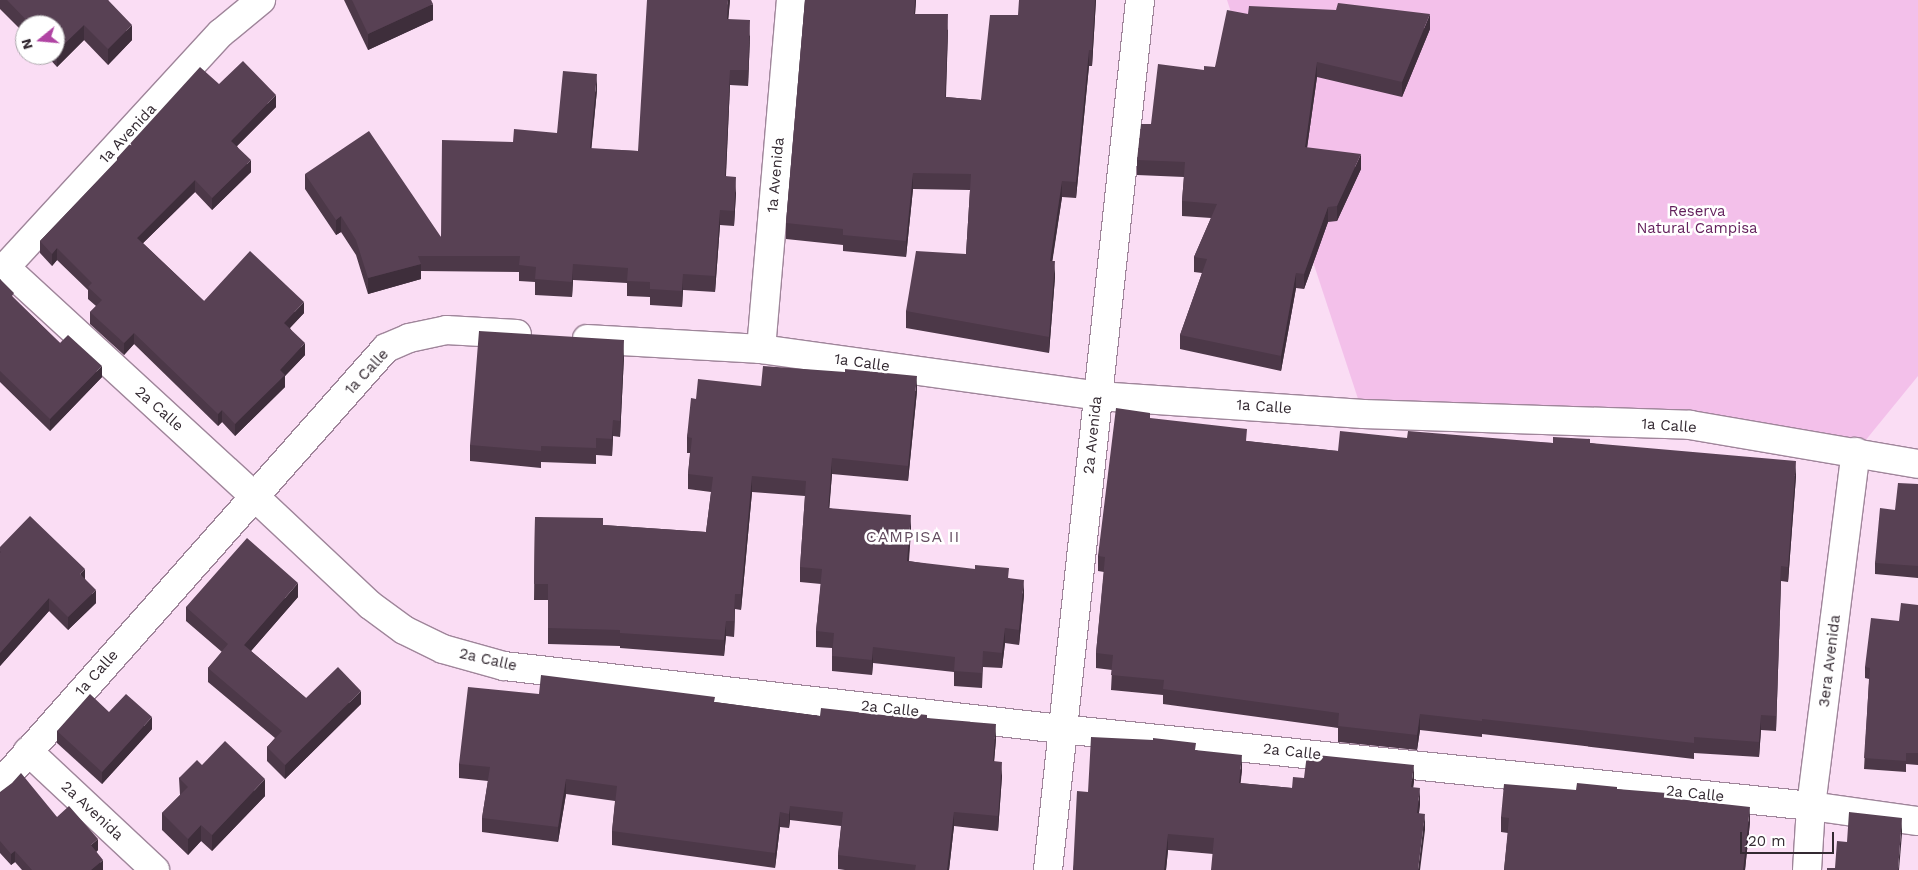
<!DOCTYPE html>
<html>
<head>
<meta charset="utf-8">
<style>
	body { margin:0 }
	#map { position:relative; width:1918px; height:870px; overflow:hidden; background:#faddf4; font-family:"Work Sans",sans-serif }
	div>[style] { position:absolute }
	.green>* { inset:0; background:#f3c0ea }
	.roads { filter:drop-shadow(1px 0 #9f859a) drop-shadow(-1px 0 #9f859a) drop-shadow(0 1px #9f859a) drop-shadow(0 -1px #9f859a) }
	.minor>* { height:28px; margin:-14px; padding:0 14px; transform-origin:14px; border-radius:14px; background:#fff }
	.wall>* { inset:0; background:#4c3848 }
	.shaded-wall>* { inset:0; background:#3e2e3b }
	.building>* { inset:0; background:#584154 }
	span { translate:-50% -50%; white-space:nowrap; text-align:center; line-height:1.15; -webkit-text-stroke:5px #fff; paint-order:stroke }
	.street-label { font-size:15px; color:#332931 }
	.park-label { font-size:15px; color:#621f5b }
	.neighbourhood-label { font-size:16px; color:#644d60; letter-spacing:1px }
	.north { position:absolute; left:15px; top:15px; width:50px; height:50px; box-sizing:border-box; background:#fff; border:1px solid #ada9ad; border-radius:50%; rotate:253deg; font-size:14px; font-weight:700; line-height:20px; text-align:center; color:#332931 }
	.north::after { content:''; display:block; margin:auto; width:18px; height:22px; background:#b044a3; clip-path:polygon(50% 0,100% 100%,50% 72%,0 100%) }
	.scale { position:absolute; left:1740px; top:832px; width:94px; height:22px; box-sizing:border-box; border:2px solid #332931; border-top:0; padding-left:6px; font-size:15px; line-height:18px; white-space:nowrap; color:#332931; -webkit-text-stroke:4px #fff; paint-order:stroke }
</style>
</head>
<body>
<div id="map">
	<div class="green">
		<div style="clip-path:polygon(1227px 0,1918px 0,1918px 376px,1856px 452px,1363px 414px)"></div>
	</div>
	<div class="roads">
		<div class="minor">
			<div style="left:5px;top:267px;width:340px;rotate:42.6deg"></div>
			<div style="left:255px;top:497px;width:158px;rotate:43.2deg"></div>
			<div style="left:370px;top:605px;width:42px;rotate:36.3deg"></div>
			<div style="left:404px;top:630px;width:43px;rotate:26deg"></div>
			<div style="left:443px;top:649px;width:63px;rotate:15.6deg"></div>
			<div style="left:504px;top:666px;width:561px;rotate:6.45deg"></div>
			<div style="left:1061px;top:729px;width:754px;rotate:5.86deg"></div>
			<div style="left:1811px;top:806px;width:108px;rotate:8deg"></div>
			<div style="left:0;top:273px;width:326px;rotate:-47.4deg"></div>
			<div style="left:221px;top:33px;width:52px;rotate:-39.5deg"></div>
			<div style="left:587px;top:339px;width:174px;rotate:3.3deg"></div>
			<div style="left:761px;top:349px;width:340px;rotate:7.9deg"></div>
			<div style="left:1098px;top:396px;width:266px;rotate:3.9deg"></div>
			<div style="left:1363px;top:414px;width:327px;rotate:1.9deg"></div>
			<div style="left:1690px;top:425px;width:231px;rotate:9.7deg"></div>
			<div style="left:761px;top:349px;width:350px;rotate:-85.1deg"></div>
			<div style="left:28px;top:751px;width:174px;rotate:43.1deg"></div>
			<div style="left:0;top:784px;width:582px;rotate:-48.48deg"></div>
			<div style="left:386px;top:348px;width:25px;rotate:-23deg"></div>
			<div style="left:409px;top:338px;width:38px;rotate:-12deg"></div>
			<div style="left:446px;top:330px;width:71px;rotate:3.2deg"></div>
			<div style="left:1048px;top:870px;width:875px;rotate:-83.96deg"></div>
			<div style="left:1807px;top:870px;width:64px;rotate:-86.4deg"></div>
			<div style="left:1811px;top:806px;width:357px;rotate:-82.8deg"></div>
		</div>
	</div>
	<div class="wall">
		<div style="clip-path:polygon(0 0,108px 0,132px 40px,108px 65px,84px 40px,57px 67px,46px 55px,55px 55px,55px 25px,25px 25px,25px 34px,0 9px)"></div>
		<div style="clip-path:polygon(344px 0,431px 0,433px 20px,368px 50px)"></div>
		<div style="clip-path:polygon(730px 0,728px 19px,750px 36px,748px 86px,730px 85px,726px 176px,736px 193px,734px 226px,720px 225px,715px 292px,683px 290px,682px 307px,650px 305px,650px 297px,627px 296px,627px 283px,573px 280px,572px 297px,535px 295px,535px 282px,519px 281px,519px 272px,421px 271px,421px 279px,368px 294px,356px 255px,341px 232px,336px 235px,305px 189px,305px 174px,441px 237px,513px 142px,557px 133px,597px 90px,591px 149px,638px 151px)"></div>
		<div style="clip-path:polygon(805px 0,916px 0,915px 14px,948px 30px,946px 97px,981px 100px,1018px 15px,1096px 0,1092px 66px,1089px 66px,1076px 198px,1062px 197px,1052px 261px,1055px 277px,1049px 353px,906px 328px,906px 311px,966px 254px,970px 190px,913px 189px,906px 257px,843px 251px,843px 245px,786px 239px,786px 223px)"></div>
		<div style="clip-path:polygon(1248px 14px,1430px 29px,1402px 97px,1317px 77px,1307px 148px,1361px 169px,1337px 221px,1328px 222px,1304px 289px,1296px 288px,1281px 371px,1180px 349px,1180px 335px,1202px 273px,1194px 272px,1194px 257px,1211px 218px,1182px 216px,1182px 201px,1184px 177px,1137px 175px,1137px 160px,1151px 124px,1204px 70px,1215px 67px)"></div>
		<div style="clip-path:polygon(219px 84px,276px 107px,237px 146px,251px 172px,212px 210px,195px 192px,143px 243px,204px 301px,304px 313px,290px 328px,305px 355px,285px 376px,285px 387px,235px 436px,222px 422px,218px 426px,134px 344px,124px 355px,90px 324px,90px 312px,96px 306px,88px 299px,88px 290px,57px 260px,52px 266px,40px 253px,40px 241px,117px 161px,117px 158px)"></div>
		<div style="clip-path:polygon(0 279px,14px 299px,60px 343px,102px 377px,50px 431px,0 382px)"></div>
		<div style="clip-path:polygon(624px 356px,620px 437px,613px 436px,612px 456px,596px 455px,596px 464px,541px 462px,541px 468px,470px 461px,470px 445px)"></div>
		<div style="clip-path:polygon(761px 386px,917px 391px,908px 481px,832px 474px,829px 508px,911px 531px,909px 561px,1009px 578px,1024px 595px,1019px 645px,1005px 643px,1002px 668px,983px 667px,982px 688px,954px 686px,954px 672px,873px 663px,872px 675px,832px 671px,832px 648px,816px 647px,816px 631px,821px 584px,800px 582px,800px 567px,805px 496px,752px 492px,741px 610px,735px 609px,734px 637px,726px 636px,724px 656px,620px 648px,620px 646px,548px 644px,548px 600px,534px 600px,535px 517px,603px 525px,706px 532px,711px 492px,688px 489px,688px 474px,690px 453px,687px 453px,687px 437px,696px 399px)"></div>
		<div style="clip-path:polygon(1150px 419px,1247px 441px,1338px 451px,1407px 438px,1553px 443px,1590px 443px,1796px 476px,1788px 582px,1781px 581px,1776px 731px,1761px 730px,1759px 757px,1694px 753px,1694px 759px,1482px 734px,1482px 737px,1420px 730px,1417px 750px,1338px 742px,1338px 728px,1163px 704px,1163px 695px,1111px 690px,1112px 670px,1096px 668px,1096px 653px,1104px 572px,1098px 571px,1098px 556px)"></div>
		<div style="clip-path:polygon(1918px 484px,1918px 578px,1875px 574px,1875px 563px,1895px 510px)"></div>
		<div style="clip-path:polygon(0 547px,85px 579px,96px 603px,68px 630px,49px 611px,0 666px)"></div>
		<div style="clip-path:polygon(298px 597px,251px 651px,306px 698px,361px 704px,285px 779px,267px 761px,267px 747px,275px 738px,208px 682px,208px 668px,222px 652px,186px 621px,186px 607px)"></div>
		<div style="clip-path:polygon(1918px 605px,1918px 765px,1906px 764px,1906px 772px,1864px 769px,1869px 679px,1865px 678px,1865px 667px,1899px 621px)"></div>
		<div style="clip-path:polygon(539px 694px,715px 702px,820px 716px,892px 716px,927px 718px,996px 739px,994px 761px,1002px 776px,998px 831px,954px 826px,949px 870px,845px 870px,838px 869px,838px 855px,841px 826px,790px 820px,789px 828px,780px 827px,775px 868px,612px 845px,612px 831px,615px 801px,566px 794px,558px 842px,482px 832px,482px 818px,488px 781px,459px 778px,459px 764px)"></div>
		<div style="clip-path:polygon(109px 712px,152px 729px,102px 784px,57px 743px,57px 731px)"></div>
		<div style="clip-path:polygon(1196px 750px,1242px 770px,1240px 783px,1292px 788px,1304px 778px,1414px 781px,1413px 788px,1420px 804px,1419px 813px,1425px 830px,1213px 854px,1168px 850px,1166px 870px,1073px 870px,1088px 792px)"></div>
		<div style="clip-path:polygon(202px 765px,265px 796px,212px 851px,201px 841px,188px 855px,162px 830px,162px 813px,180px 795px,179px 778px)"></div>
		<div style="clip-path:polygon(1617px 789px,1679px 799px,1750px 822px,1745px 870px,1504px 870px,1508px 833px,1501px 832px,1501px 817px,1576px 790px)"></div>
		<div style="clip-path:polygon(0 792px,57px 817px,98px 850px,96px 852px,103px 870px,22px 870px,15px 862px,11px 865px,0 853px)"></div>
	</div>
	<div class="shaded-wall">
		<div style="clip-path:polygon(728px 0,730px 0,727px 35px,727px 19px)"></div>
		<div style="clip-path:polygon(915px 0,916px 0,914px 30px,914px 14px)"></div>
		<div style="clip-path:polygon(1095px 0,1096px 0,1092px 66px,1092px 50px)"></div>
		<div style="clip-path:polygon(433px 4px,433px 20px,368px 50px,368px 34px)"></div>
		<div style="clip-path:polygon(948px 14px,948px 30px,945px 114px,945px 97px)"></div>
		<div style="clip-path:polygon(1430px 14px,1430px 29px,1402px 97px,1402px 82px)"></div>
		<div style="clip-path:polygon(750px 20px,750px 36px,748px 86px,748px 70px)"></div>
		<div style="clip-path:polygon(84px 25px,84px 40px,57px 67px,57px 51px)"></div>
		<div style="clip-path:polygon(132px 25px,132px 40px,108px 65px,108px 49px)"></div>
		<div style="clip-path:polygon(1089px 50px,1089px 66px,1076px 198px,1076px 182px)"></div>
		<div style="clip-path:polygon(1317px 62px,1317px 77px,1305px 162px,1305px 147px)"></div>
		<div style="clip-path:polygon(730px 70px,730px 85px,725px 192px,725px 176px)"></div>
		<div style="clip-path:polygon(597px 74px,597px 90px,590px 164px,590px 148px)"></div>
		<div style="clip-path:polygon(276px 95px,276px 107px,231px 152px,231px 141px)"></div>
		<div style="clip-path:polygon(1361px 154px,1361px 169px,1337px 221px,1337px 206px)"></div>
		<div style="clip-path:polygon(251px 160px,251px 172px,212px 210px,212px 198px)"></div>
		<div style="clip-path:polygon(913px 173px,913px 189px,906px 257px,906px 241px)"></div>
		<div style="clip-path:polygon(736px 177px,736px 193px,734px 226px,734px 211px)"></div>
		<div style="clip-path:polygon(195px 180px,195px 192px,137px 249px,137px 238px)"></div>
		<div style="clip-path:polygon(1062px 181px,1062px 197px,1050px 277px,1050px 261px)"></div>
		<div style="clip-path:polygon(1328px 207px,1328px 222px,1304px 289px,1304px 274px)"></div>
		<div style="clip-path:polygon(720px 210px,720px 225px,715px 292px,715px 276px)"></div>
		<div style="clip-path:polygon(341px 216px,341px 232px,336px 235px,336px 220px)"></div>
		<div style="clip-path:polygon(57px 248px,57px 260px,52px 266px,52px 254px)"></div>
		<div style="clip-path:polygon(1055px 261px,1055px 277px,1049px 353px,1049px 337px)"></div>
		<div style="clip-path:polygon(421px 264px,421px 279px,368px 294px,368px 278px)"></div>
		<div style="clip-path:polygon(573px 264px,573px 280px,572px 297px,572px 282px)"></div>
		<div style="clip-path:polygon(1296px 273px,1296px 288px,1281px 371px,1281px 356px)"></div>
		<div style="clip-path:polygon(683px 274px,683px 290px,682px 307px,682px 291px)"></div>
		<div style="clip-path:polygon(304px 302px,304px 313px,284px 334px,284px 323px)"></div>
		<div style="clip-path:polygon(134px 333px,134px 344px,124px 355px,124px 343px)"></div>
		<div style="clip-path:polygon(624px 340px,624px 356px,620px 437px,620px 421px)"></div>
		<div style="clip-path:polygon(305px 343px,305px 355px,285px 376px,285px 387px,235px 436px,235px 424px,280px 370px)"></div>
		<div style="clip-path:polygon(102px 366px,102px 377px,50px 431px,50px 419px)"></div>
		<div style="clip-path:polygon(917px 376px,917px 391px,908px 481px,908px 466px)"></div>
		<div style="clip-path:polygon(222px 410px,222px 422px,218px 426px,218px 414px)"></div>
		<div style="clip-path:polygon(613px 420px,613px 436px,612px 456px,612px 439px)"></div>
		<div style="clip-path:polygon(832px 458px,832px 474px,828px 526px,828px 511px)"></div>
		<div style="clip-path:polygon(1796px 461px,1796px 476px,1788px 582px,1788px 567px)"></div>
		<div style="clip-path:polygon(752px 476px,752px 492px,741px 610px,741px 594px)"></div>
		<div style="clip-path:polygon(911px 515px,911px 531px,907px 576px,907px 561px)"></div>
		<div style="clip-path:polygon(1781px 566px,1781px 581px,1776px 731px,1776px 716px)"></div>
		<div style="clip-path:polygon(85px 569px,85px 582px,80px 574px)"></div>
		<div style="clip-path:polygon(1024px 580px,1024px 595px,1019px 645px,1019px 630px)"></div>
		<div style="clip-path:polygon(298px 583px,298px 597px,244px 659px,244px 645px)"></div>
		<div style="clip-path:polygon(96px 590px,96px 603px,68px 630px,68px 617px)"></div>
		<div style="clip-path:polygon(735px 594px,735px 609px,734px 637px,734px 621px)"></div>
		<div style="clip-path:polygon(49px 598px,49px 611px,0 666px,0 653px)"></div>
		<div style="clip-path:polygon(726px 621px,726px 636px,724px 656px,724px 640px)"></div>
		<div style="clip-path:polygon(1005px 628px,1005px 643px,1002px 668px,1002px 653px)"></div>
		<div style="clip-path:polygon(873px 647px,873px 663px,872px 675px,872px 660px)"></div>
		<div style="clip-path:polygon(361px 691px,361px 704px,285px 779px,285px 765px)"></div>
		<div style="clip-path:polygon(1420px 714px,1420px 730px,1417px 750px,1417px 735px)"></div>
		<div style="clip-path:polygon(1761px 715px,1761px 730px,1759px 757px,1759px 742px)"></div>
		<div style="clip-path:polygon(152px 717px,152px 729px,102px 784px,102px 772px)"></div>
		<div style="clip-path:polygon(996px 724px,996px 739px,993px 775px,993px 761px)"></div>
		<div style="clip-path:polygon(1242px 755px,1242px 770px,1239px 799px,1239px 783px)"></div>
		<div style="clip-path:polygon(1002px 762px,1002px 776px,998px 831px,998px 816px)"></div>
		<div style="clip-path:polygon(1414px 765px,1414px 781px,1411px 803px,1411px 787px)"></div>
		<div style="clip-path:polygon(265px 779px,265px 796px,212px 851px,212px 835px)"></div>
		<div style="clip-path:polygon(566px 779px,566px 794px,558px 842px,558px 827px)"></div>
		<div style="clip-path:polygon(1420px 788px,1420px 804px,1417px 829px,1417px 813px)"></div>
		<div style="clip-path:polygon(790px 806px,790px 820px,789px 828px,789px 814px)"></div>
		<div style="clip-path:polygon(1750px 807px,1750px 822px,1745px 870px,1743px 870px)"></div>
		<div style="clip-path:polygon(780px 812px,780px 827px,775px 868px,775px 853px)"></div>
		<div style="clip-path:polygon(954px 812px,954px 826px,949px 870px,947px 870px)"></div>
		<div style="clip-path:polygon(1425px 814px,1425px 830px,1420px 870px,1418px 870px)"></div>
		<div style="clip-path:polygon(1902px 818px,1902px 834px,1899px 870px,1898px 870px)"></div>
		<div style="clip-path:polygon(201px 825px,201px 841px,188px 855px,188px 839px)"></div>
		<div style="clip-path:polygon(1168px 834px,1168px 850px,1166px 870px,1164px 870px)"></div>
		<div style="clip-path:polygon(98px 839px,98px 850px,91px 857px,91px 845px)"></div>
		<div style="clip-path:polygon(15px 851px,15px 862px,11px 865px,11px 854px)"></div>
		<div style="clip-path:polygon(103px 860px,103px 870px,91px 870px)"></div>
	</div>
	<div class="building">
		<div style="clip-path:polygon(7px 0,108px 0,132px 25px,108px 49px,84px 25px,57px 51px,55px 49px,55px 25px,31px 25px)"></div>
		<div style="clip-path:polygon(352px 0,431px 0,433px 4px,368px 34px)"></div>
		<div style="clip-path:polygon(647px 0,728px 0,727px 19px,750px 20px,748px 70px,730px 70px,725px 176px,736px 177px,734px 211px,720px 210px,715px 276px,683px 274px,682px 291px,650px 289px,650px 282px,627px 281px,628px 268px,573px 264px,572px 282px,535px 279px,536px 267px,519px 265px,520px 256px,418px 256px,421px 264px,368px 278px,356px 240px,341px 216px,336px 220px,305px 174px,369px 131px,441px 237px,442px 140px,513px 142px,514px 129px,557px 133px,563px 71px,597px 74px,590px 148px,638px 151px)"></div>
		<div style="clip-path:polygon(805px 0,915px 0,914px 14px,948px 14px,945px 97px,981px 100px,990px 15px,1018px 15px,1019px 0,1095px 0,1092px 50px,1089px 50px,1076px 182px,1062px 181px,1050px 261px,1055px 261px,1049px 337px,906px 311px,916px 251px,966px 254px,971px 174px,913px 173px,906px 241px,843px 235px,843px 229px,786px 223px)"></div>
		<div style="clip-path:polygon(1338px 3px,1430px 14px,1402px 82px,1317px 62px,1305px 147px,1361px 154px,1337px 206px,1328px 207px,1304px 274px,1296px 273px,1281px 356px,1180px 335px,1207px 259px,1194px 257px,1217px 204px,1182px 201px,1185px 162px,1137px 160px,1141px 124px,1151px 124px,1158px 64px,1204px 70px,1204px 66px,1215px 67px,1227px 10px,1248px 14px,1249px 6px,1336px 10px)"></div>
		<div style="clip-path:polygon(243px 61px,276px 95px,231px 141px,251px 160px,212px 198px,195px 180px,137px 238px,204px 301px,250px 251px,304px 302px,284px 323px,305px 343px,280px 370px,285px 375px,235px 424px,222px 410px,218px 414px,134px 333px,124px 343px,90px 312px,102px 300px,88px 287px,92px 283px,57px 248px,52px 254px,40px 241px,118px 159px,117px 158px,200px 67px,219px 84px)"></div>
		<div style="clip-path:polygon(0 279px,14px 293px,12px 296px,60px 343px,68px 335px,102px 366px,50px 419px,0 371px)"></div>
		<div style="clip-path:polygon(479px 331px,624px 340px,620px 421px,613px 420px,612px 439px,596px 438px,596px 448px,541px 446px,541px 451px,470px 445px)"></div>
		<div style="clip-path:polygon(763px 366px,845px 372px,845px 369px,917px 376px,908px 466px,832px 458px,828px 511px,828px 508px,911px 515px,907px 561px,975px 569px,975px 565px,1009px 568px,1008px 578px,1024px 580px,1019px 630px,1005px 628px,1002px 653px,983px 651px,982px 673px,954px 671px,955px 657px,873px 647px,872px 660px,832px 656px,834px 633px,816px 631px,822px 569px,800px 567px,806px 481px,752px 476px,741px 594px,735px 594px,734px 621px,726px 621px,724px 640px,620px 633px,620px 630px,548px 628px,548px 584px,534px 584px,535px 517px,603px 518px,603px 525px,706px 532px,713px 477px,688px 474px,692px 438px,687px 437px,691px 398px,696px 399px,698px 379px,761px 386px)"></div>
		<div style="clip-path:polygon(1116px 408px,1150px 413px,1150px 418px,1247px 429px,1246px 441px,1338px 451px,1340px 431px,1407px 438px,1408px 431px,1553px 443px,1553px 437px,1590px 439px,1590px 443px,1796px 461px,1788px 567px,1781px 566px,1776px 716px,1761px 715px,1759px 742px,1694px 737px,1694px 743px,1482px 719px,1482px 721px,1420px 714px,1417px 735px,1338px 726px,1339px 713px,1163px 689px,1164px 680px,1111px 675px,1113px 655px,1096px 653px,1105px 557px,1098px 556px)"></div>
		<div style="clip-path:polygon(1898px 483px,1918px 484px,1918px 566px,1875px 563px,1880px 508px,1895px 510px)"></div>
		<div style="clip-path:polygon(30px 516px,85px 569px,80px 574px,96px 590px,68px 617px,49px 598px,0 653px,0 553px,1px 552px,0 551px,0 547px)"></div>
		<div style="clip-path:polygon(247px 538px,298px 583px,244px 645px,306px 698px,338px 667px,361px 691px,285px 765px,267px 747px,282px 731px,208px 668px,228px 644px,186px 607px)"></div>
		<div style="clip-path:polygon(1901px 603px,1918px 605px,1918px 753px,1906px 753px,1906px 761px,1864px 758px,1870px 668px,1865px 667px,1871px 618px,1899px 621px)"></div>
		<div style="clip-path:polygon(541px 675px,715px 697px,714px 702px,820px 716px,821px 708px,892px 716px,892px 711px,927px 715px,927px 718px,996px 724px,993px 761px,1002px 762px,998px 816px,954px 812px,947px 870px,915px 870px,916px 865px,838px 855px,843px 812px,790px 806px,789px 814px,780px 812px,775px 853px,612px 831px,617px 786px,566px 779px,558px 827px,482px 818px,490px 767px,459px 764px,468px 687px,539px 694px)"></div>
		<div style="clip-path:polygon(90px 694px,109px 712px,126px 694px,152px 717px,102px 772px,57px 731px)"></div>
		<div style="clip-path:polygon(1091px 737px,1153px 740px,1153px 738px,1196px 743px,1195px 750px,1242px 755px,1239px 783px,1292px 788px,1293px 777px,1304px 778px,1307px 754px,1414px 765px,1411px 787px,1420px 788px,1417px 813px,1425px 814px,1418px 870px,1211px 870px,1214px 838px,1168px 834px,1164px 870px,1073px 870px,1077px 791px,1088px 792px)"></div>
		<div style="clip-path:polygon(225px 741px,265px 779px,212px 835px,201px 825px,188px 839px,162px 813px,188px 787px,179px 778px,197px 760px,202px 765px)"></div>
		<div style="clip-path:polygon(21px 773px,57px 817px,69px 806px,98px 839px,91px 845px,103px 860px,91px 870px,32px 870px,15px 851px,11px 854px,0 841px,0 792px,12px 783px)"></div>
		<div style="clip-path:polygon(1577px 783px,1617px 787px,1617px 789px,1679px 794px,1678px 799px,1750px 807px,1743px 870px,1504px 870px,1509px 818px,1501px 817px,1504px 784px,1576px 790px)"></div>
		<div style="clip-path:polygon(1849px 812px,1902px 818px,1898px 870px,1827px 870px,1827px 868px,1835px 868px,1837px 841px,1847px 842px)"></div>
	</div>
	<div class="street-label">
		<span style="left:128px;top:134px;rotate:-47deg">1a Avenida</span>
		<span style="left:776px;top:175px;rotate:-85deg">1a Avenida</span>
		<span style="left:862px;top:363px;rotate:8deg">1a Calle</span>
		<span style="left:367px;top:372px;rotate:-47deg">1a Calle</span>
		<span style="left:1264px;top:407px;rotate:4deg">1a Calle</span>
		<span style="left:159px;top:409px;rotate:42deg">2a Calle</span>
		<span style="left:1669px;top:426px;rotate:4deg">1a Calle</span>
		<span style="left:1093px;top:435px;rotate:-84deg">2a Avenida</span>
		<span style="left:488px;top:660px;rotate:13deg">2a Calle</span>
		<span style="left:1830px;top:661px;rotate:-83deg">3era Avenida</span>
		<span style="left:97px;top:673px;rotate:-48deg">1a Calle</span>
		<span style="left:890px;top:709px;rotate:6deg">2a Calle</span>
		<span style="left:1292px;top:752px;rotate:6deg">2a Calle</span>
		<span style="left:1695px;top:794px;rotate:6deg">2a Calle</span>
		<span style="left:92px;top:811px;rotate:43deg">2a Avenida</span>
	</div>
	<div class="park-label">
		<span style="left:1697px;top:220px">Reserva<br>Natural Campisa</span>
	</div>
	<div class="neighbourhood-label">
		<span style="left:913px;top:537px">CAMPISA II</span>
	</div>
	<div class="north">N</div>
	<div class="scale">20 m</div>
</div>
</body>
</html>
